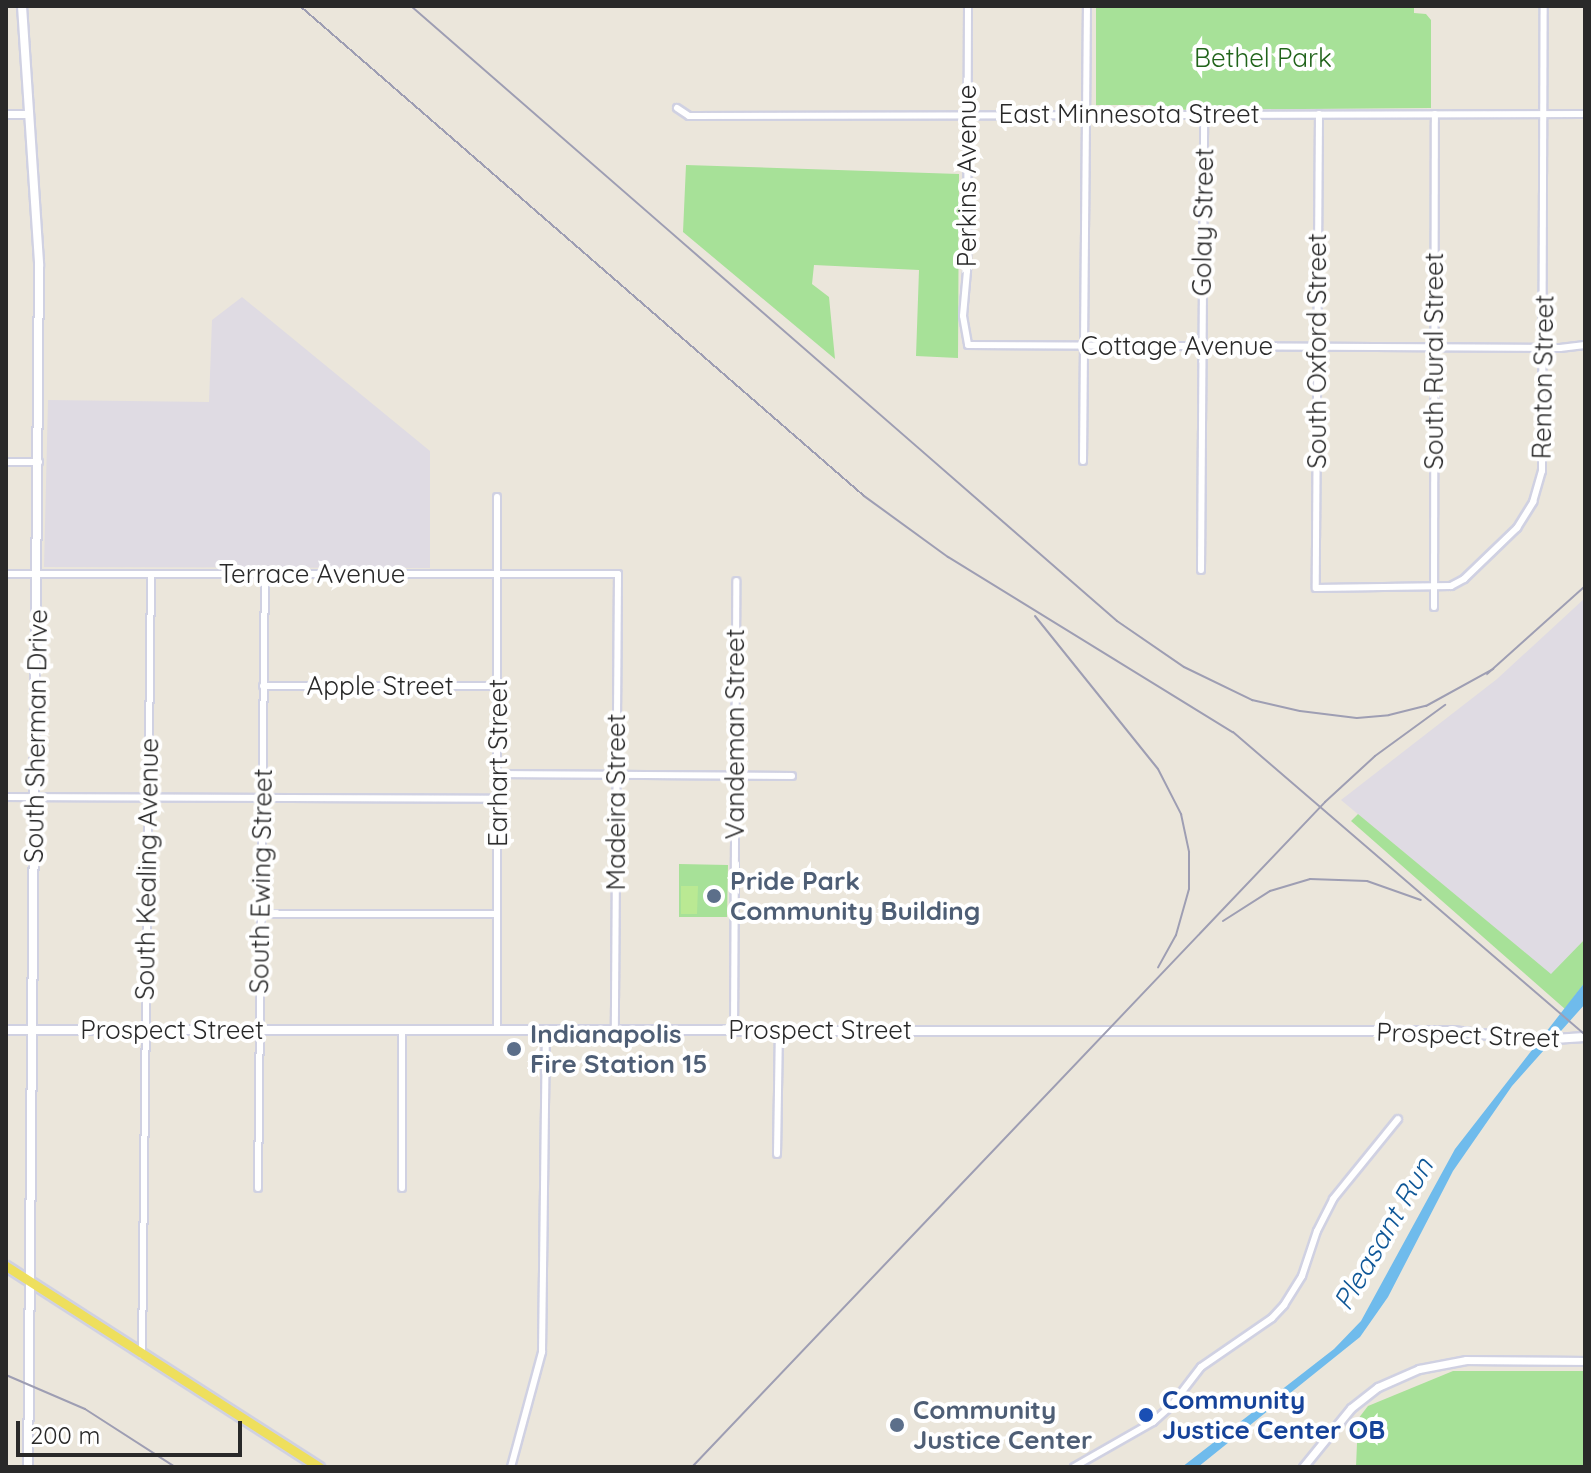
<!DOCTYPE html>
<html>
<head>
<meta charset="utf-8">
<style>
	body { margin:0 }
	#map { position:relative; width:1591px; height:1473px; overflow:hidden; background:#ebe6db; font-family:Quicksand,sans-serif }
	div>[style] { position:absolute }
	.industrial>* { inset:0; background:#dfdbe3 }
	.green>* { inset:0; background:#a7e198 }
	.pitch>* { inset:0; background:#bae993 }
	.water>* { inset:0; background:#6fbbec }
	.roads { filter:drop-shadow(2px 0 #d0d1e2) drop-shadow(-2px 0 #d0d1e2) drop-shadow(0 2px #d0d1e2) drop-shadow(0 -2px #d0d1e2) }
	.minor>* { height:6px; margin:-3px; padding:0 3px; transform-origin:3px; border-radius:3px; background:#fff }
	.tertiary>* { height:7px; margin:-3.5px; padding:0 3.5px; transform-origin:3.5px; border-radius:3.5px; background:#fff }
	.secondary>* { height:8px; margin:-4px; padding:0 4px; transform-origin:4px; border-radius:4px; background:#fff }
	.primary>* { height:9px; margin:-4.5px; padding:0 4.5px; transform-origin:4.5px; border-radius:4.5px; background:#eedf5d }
	.rail>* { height:2px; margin:-1px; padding:0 1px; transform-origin:1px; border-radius:1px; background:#9e9eb3 }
	.dots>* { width:22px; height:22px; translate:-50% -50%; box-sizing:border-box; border:4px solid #fff; border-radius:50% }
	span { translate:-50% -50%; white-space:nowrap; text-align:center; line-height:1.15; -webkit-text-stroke:8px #fff; paint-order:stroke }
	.park-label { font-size:26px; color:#21641b }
	.street-label { font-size:26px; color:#292929 }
	.service-label { font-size:26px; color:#4e5e75; font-weight:700 }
	.left { translate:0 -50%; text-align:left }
	.transit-label { font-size:26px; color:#164399; font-weight:700 }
	.water-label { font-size:28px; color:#0f5797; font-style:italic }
	.frame { position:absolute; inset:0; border:8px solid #292929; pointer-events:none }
	.scale { position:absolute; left:16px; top:1421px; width:226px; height:36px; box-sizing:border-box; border:4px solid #292929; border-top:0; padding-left:10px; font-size:24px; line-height:28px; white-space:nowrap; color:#292929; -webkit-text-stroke:6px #fff; paint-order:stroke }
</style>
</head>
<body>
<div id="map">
	<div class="industrial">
		<div style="clip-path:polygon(242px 297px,430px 451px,430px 568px,44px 567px,48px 400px,209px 402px,212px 320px)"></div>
		<div style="clip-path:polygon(1585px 598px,1585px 939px,1551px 975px,1341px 800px,1497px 679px)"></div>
	</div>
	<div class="green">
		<div style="clip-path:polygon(1096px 6px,1414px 6px,1414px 13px,1426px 14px,1431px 20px,1431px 108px,1147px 110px,1147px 105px,1096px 105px)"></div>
		<div style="clip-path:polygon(686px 165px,959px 174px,958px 358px,916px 356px,919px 270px,814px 265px,812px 284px,829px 297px,835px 359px,683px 232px)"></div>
		<div style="clip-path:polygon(1358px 814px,1551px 974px,1585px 939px,1585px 982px,1565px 1009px,1351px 821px)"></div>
		<div style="clip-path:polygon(679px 864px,728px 865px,727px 917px,679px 917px)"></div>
		<div style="clip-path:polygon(1453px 1371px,1585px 1371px,1585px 1467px,1356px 1467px,1358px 1419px,1368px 1406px)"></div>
	</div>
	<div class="pitch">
		<div style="clip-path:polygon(681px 886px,698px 886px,697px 914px,681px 914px)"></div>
	</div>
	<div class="water">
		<div style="clip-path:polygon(1585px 982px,1585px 1004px,1512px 1086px,1453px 1171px,1388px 1297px,1360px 1337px,1198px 1467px,1182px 1467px,1334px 1349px,1361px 1321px,1455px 1149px)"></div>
	</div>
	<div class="roads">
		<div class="minor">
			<div style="left:968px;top:6px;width:265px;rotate:90.2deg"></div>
			<div style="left:967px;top:271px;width:45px;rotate:95.1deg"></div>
			<div style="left:963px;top:316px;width:29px;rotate:80deg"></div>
			<div style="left:968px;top:345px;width:592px;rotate:0.29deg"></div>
			<div style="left:1560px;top:348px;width:25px;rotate:-7deg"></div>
			<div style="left:677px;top:108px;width:14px;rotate:34deg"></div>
			<div style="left:689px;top:116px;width:896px;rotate:-0.13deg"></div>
			<div style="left:1319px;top:114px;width:474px;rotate:90.4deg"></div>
			<div style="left:1316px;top:588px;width:135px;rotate:-0.8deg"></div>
			<div style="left:1451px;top:586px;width:15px;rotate:-28deg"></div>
			<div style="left:1464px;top:579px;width:74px;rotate:-43.9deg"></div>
			<div style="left:1517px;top:528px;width:31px;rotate:-58deg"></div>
			<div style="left:1533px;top:502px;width:32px;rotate:-74deg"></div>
			<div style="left:1542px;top:471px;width:465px;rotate:-89.8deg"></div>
			<div style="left:1083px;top:461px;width:455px;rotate:-89.5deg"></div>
			<div style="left:6px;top:462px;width:33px"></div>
			<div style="left:1201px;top:570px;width:456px;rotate:-89.6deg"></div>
			<div style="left:6px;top:574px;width:612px"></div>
			<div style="left:618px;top:574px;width:456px;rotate:90.4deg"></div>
			<div style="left:1434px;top:607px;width:493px;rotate:-89.9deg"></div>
			<div style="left:263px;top:686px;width:235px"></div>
			<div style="left:498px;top:774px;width:294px;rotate:0.4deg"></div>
			<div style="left:6px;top:797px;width:492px;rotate:0.2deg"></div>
			<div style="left:261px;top:914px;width:236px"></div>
			<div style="left:402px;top:1030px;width:158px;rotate:90deg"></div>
			<div style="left:497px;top:1030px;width:533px;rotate:-90deg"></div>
			<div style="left:734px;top:1031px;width:450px;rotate:-89.7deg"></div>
			<div style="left:777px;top:1154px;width:124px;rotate:-89.1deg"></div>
			<div style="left:258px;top:1188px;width:614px;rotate:-89.35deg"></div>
			<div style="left:142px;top:1355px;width:781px;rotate:-89.34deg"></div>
			<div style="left:511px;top:1467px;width:119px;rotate:-74.9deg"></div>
			<div style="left:542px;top:1352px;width:322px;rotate:-89.3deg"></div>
			<div style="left:1074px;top:1467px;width:91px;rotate:-29.7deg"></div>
			<div style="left:1153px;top:1422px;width:24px;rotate:-42deg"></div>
			<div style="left:1171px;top:1406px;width:49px;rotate:-52.4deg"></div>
			<div style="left:1201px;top:1367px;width:86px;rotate:-34.6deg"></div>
			<div style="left:1272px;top:1318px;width:18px;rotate:-47deg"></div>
			<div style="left:1284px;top:1305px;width:34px;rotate:-58deg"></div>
			<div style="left:1302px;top:1276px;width:47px;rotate:-71.6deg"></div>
			<div style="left:1317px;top:1231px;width:36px;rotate:-63deg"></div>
			<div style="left:1333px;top:1199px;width:103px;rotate:-50.9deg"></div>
		</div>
		<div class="tertiary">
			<div style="left:6px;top:114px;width:23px"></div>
			<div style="left:1303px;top:1467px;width:76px;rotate:-50.9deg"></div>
			<div style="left:1351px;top:1408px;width:34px;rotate:-38deg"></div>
			<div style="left:1378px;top:1387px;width:45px;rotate:-23.7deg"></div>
			<div style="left:1419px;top:1369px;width:48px;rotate:-10.8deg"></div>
			<div style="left:1466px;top:1360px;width:119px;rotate:0.5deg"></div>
		</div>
		<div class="secondary">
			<div style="left:22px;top:6px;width:260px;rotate:86.2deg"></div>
			<div style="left:39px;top:265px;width:1202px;rotate:90.52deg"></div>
			<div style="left:6px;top:1030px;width:1446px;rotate:0.04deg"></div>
			<div style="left:1452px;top:1031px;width:86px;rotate:6deg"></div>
			<div style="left:1538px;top:1040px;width:47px;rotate:-3.7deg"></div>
		</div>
		<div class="primary">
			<div style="left:6px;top:1266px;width:372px;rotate:32.7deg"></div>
		</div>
	</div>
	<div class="rail">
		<div style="left:300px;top:6px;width:747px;rotate:40.98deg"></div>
		<div style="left:864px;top:496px;width:104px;rotate:36deg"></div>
		<div style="left:948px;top:557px;width:334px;rotate:31.6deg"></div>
		<div style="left:1233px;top:732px;width:464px;rotate:40.7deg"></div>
		<div style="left:411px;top:6px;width:936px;rotate:41.06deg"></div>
		<div style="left:1117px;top:621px;width:81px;rotate:34.5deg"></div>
		<div style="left:1184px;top:667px;width:76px;rotate:25.9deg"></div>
		<div style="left:1252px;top:700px;width:49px;rotate:12.9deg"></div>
		<div style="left:1300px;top:711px;width:57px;rotate:7deg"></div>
		<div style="left:1357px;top:718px;width:32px;rotate:-5deg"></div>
		<div style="left:1389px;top:715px;width:38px;rotate:-14deg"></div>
		<div style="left:1426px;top:706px;width:77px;rotate:-28.9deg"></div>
		<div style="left:1035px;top:616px;width:196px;rotate:51.2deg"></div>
		<div style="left:1158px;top:769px;width:51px;rotate:62.9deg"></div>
		<div style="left:1181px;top:814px;width:39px;rotate:78deg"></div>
		<div style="left:1189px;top:852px;width:37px;rotate:90deg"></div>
		<div style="left:1189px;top:889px;width:48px;rotate:105.8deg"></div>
		<div style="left:1176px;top:935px;width:37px;rotate:119deg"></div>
		<div style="left:1487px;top:674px;width:132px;rotate:-41.9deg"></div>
		<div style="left:1223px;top:921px;width:56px;rotate:-32.6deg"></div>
		<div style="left:1270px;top:891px;width:42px;rotate:-16.7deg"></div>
		<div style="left:1310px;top:879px;width:57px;rotate:2deg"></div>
		<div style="left:1367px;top:881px;width:57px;rotate:19.4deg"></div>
		<div style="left:6px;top:1375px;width:86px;rotate:23.3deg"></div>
		<div style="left:85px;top:1409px;width:107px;rotate:32.8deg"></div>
		<div style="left:692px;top:1467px;width:918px;rotate:-46.41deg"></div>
		<div style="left:1325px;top:802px;width:68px;rotate:-42.6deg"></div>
		<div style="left:1375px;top:756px;width:87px;rotate:-36.1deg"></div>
	</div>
	<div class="dots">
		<div style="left:714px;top:896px;background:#5c6f8a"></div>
		<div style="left:514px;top:1049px;background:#5c6f8a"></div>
		<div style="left:1146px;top:1415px;background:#1a4fb4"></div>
		<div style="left:897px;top:1425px;background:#5c6f8a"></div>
	</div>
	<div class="park-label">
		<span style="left:1263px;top:58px">Bethel Park</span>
	</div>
	<div class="street-label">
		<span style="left:1129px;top:114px">East Minnesota Street</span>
		<span style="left:967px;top:176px;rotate:-90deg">Perkins Avenue</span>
		<span style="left:1203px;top:222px;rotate:-89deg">Golay Street</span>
		<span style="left:1177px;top:346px">Cottage Avenue</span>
		<span style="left:1317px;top:351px;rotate:-90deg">South Oxford Street</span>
		<span style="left:1434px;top:361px;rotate:-90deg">South Rural Street</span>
		<span style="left:1543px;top:377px;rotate:-89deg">Renton Street</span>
		<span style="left:312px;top:574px">Terrace Avenue</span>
		<span style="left:380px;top:686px">Apple Street</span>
		<span style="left:735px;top:734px;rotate:-90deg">Vandeman Street</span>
		<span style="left:36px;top:736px;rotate:-89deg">South Sherman Drive</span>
		<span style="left:498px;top:763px;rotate:-90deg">Earhart Street</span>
		<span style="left:616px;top:802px;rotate:-90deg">Madeira Street</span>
		<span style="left:147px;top:869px;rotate:-89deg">South Kealing Avenue</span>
		<span style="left:261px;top:881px;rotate:-89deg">South Ewing Street</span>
		<span style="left:172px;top:1030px">Prospect Street</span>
		<span style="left:820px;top:1030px">Prospect Street</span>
		<span style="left:1468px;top:1035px;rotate:2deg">Prospect Street</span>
	</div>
	<div class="service-label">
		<span class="left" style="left:730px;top:896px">Pride Park<br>Community Building</span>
		<span class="left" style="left:530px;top:1049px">Indianapolis<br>Fire Station 15</span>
		<span class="left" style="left:913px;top:1425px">Community<br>Justice Center</span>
	</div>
	<div class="transit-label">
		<span class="left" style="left:1162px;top:1415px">Community<br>Justice Center OB</span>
	</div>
	<div class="water-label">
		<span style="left:1383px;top:1234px;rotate:-60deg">Pleasant Run</span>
	</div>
	<div class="frame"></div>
	<div class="scale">200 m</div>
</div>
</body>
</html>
